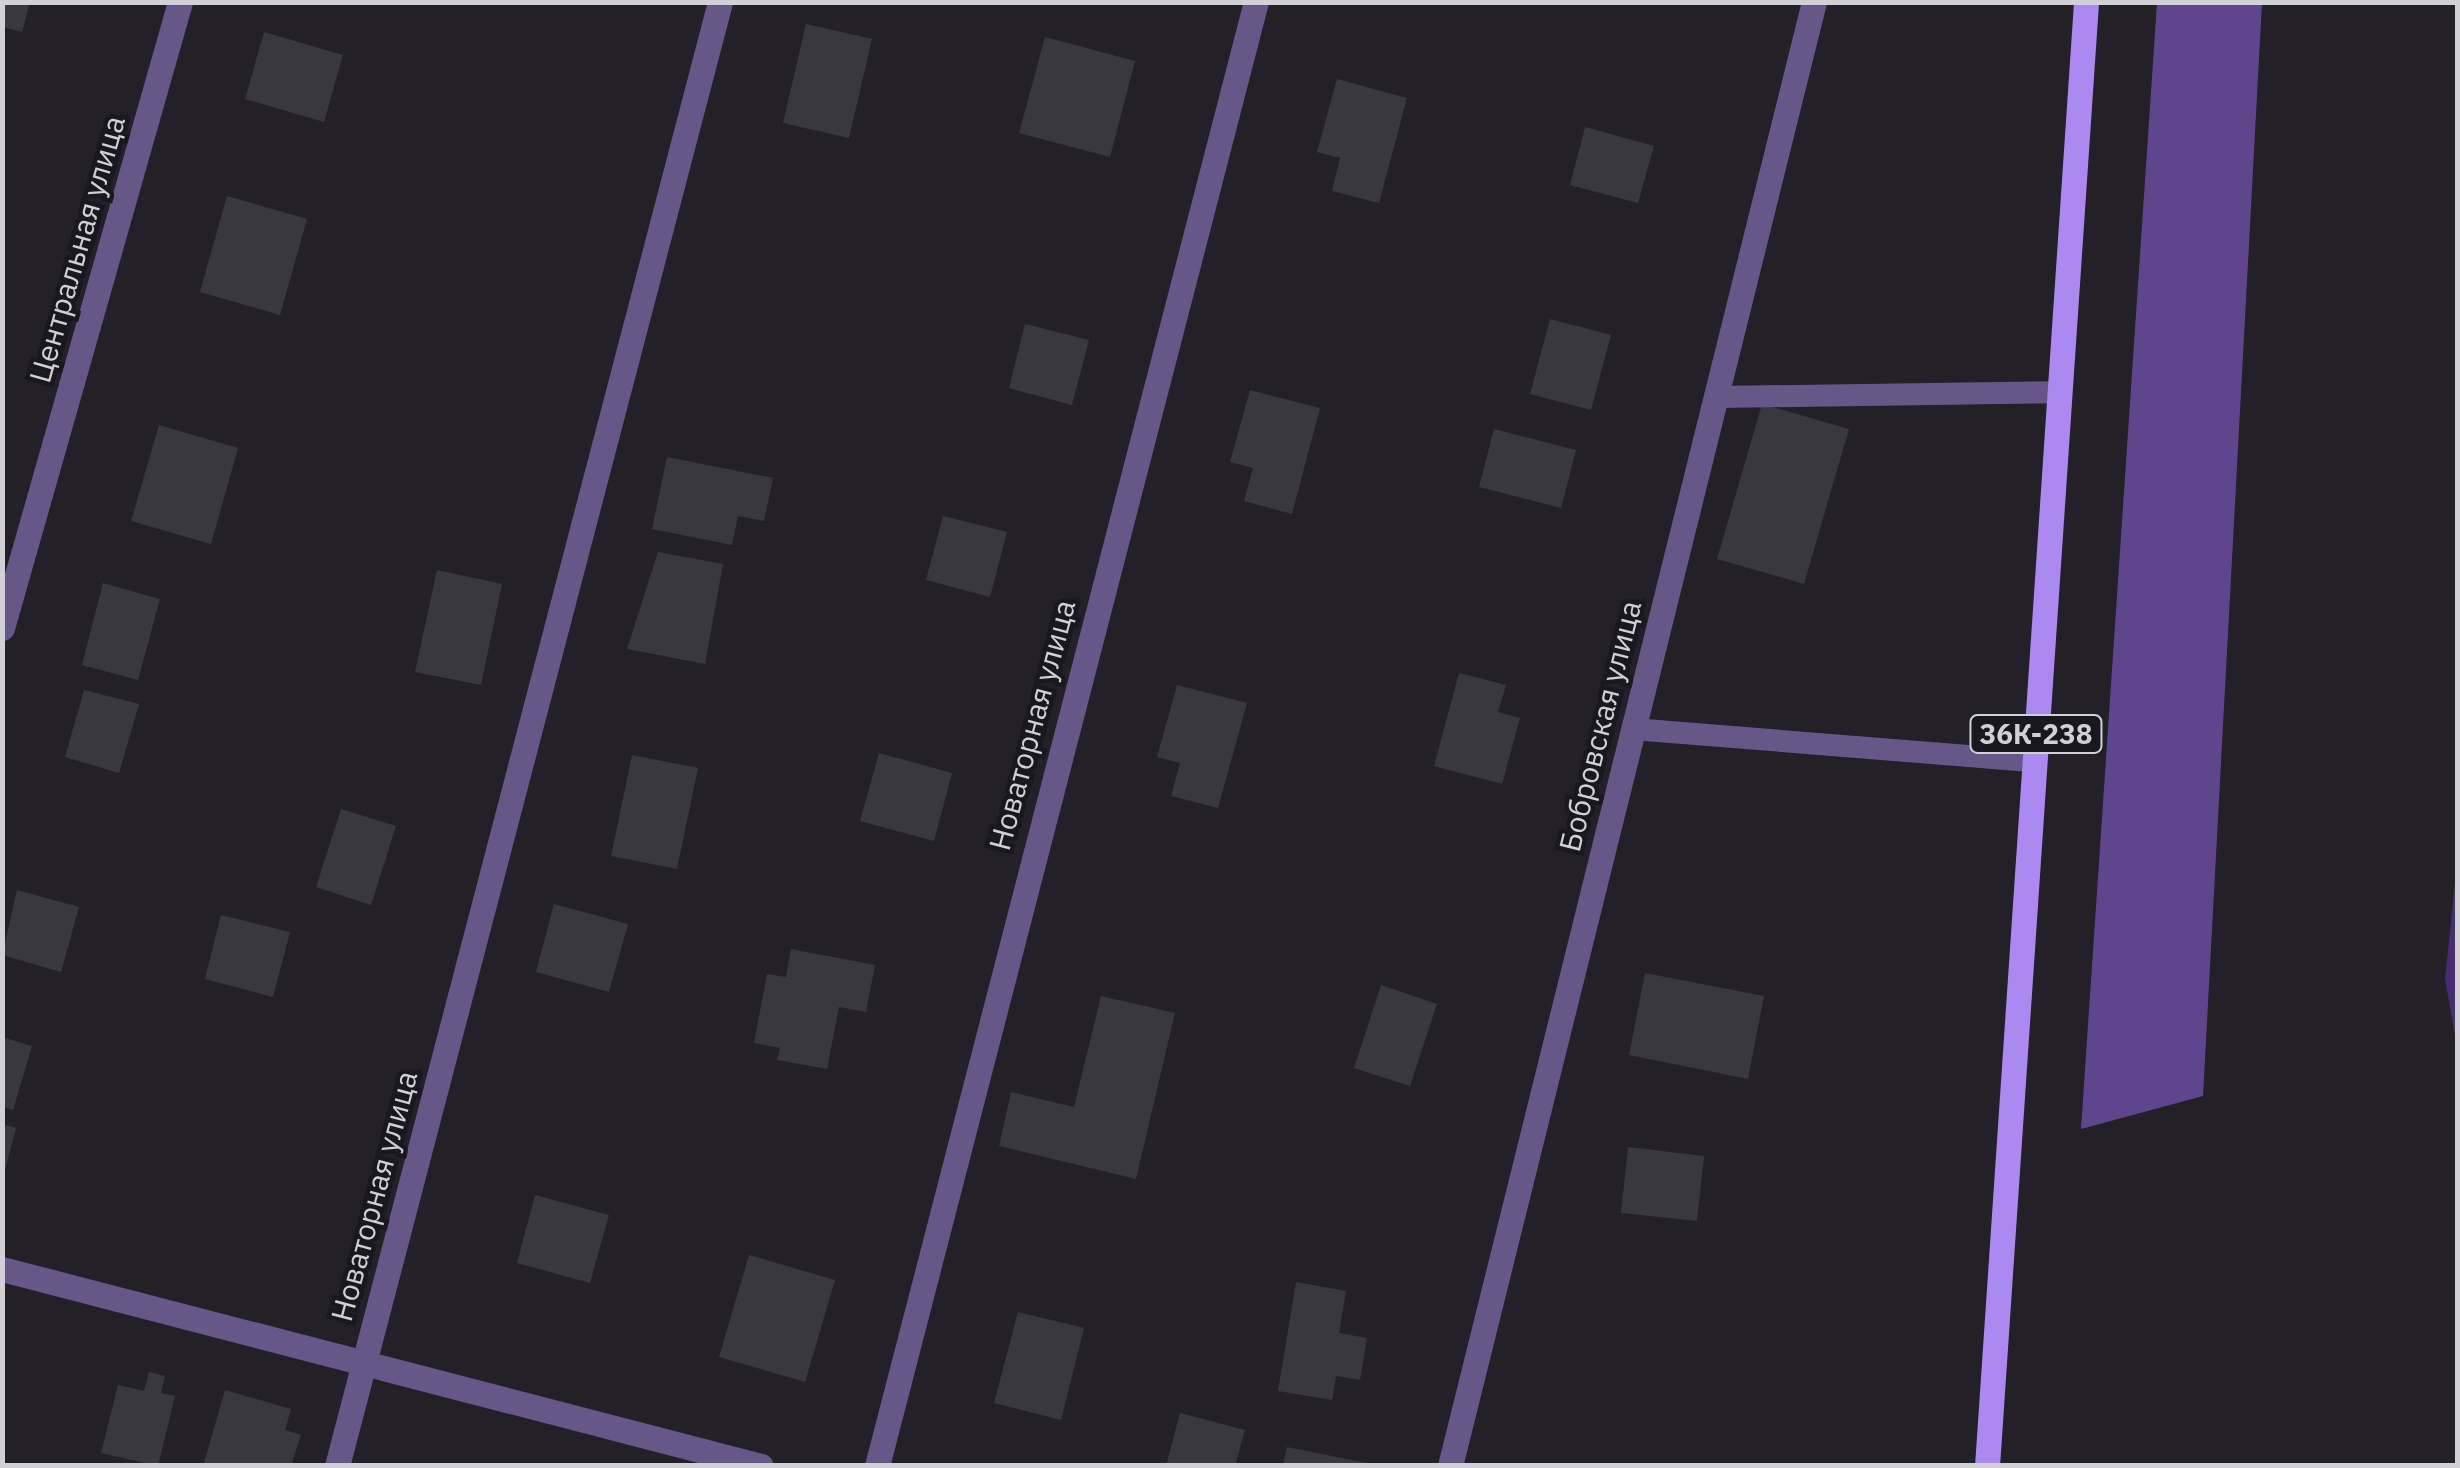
<!DOCTYPE html>
<html>
<head>
<meta charset="utf-8">
<style>
	body { margin:0 }
	#map { position:relative; width:2460px; height:1468px; overflow:hidden; background:#232127; font-family:"IBM Plex Sans",sans-serif }
	div>[style] { position:absolute }
	.green>* { inset:0; background:#462c72 }
	.forest>* { inset:0; background:#5f458e }
	.building>* { inset:0; background:#39383e }
	.lane>* { height:22px; margin:-11px; padding:0 11px; transform-origin:11px; border-radius:11px; background:#665788 }
	.street>* { height:25px; margin:-12.5px; padding:0 12.5px; transform-origin:12.5px; border-radius:12.5px; background:#665788 }
	.primary>* { height:25px; margin:-12.5px; padding:0 12.5px; transform-origin:12.5px; border-radius:12.5px; background:#ab89f0 }
	span { translate:-50% -50%; white-space:nowrap; text-align:center; line-height:1.15; -webkit-text-stroke:9px #19181e; paint-order:stroke }
	.shield-label span { padding:2px 8px; background:#19181e; border:2px solid; border-radius:8px; -webkit-text-stroke-width:0 }
	.shield-label { font-size:28px; color:#d1d0d5; font-weight:700 }
	.street-label { font-size:30px; color:#d1d0d5 }
	.frame { position:absolute; inset:0; border:5px solid #d1d0d5; pointer-events:none }
</style>
</head>
<body>
<div id="map">
	<div class="green">
		<div style="clip-path:polygon(2457px 863px,2457px 1047px,2445px 979px)"></div>
	</div>
	<div class="forest">
		<div style="clip-path:polygon(2157px 3px,2262px 3px,2203px 1096px,2081px 1129px)"></div>
	</div>
	<div class="building">
		<div style="clip-path:polygon(2px 2px,30px 2px,22px 32px,2px 27px)"></div>
		<div style="clip-path:polygon(806px 24px,872px 39px,849px 138px,783px 123px)"></div>
		<div style="clip-path:polygon(264px 32px,343px 55px,324px 122px,245px 99px)"></div>
		<div style="clip-path:polygon(1045px 37px,1135px 61px,1110px 157px,1019px 133px)"></div>
		<div style="clip-path:polygon(1337px 79px,1407px 98px,1379px 203px,1332px 191px,1340px 158px,1317px 152px)"></div>
		<div style="clip-path:polygon(1585px 127px,1654px 146px,1638px 203px,1570px 185px)"></div>
		<div style="clip-path:polygon(227px 196px,307px 219px,280px 315px,200px 292px)"></div>
		<div style="clip-path:polygon(1550px 319px,1611px 335px,1591px 410px,1530px 394px)"></div>
		<div style="clip-path:polygon(1025px 324px,1089px 340px,1072px 405px,1009px 388px)"></div>
		<div style="clip-path:polygon(1250px 390px,1320px 408px,1292px 514px,1244px 501px,1253px 468px,1230px 462px)"></div>
		<div style="clip-path:polygon(1762px 404px,1849px 429px,1804px 584px,1717px 559px)"></div>
		<div style="clip-path:polygon(159px 425px,238px 448px,211px 544px,131px 521px)"></div>
		<div style="clip-path:polygon(1494px 429px,1576px 450px,1561px 508px,1479px 487px)"></div>
		<div style="clip-path:polygon(667px 457px,773px 478px,764px 521px,738px 516px,732px 545px,652px 529px)"></div>
		<div style="clip-path:polygon(943px 516px,1007px 532px,990px 597px,926px 580px)"></div>
		<div style="clip-path:polygon(658px 552px,723px 564px,705px 664px,627px 649px)"></div>
		<div style="clip-path:polygon(437px 570px,502px 584px,481px 685px,415px 672px)"></div>
		<div style="clip-path:polygon(103px 583px,160px 599px,138px 680px,82px 665px)"></div>
		<div style="clip-path:polygon(1459px 673px,1506px 685px,1498px 712px,1520px 718px,1502px 784px,1434px 766px)"></div>
		<div style="clip-path:polygon(1177px 685px,1247px 703px,1218px 808px,1171px 796px,1180px 763px,1157px 757px)"></div>
		<div style="clip-path:polygon(84px 690px,139px 704px,119px 773px,65px 757px)"></div>
		<div style="clip-path:polygon(879px 753px,952px 773px,934px 841px,860px 821px)"></div>
		<div style="clip-path:polygon(632px 755px,698px 768px,677px 869px,611px 856px)"></div>
		<div style="clip-path:polygon(341px 809px,396px 826px,371px 905px,316px 887px)"></div>
		<div style="clip-path:polygon(17px 890px,79px 907px,61px 972px,2px 955px)"></div>
		<div style="clip-path:polygon(554px 904px,628px 924px,609px 992px,536px 972px)"></div>
		<div style="clip-path:polygon(221px 915px,290px 932px,273px 997px,205px 979px)"></div>
		<div style="clip-path:polygon(791px 949px,875px 965px,866px 1012px,839px 1007px,827px 1069px,777px 1060px,780px 1048px,754px 1043px,767px 974px,786px 977px)"></div>
		<div style="clip-path:polygon(1645px 973px,1764px 996px,1748px 1079px,1629px 1055px)"></div>
		<div style="clip-path:polygon(1381px 985px,1437px 1004px,1410px 1086px,1354px 1068px)"></div>
		<div style="clip-path:polygon(1101px 996px,1175px 1013px,1136px 1179px,999px 1146px,1011px 1092px,1074px 1107px)"></div>
		<div style="clip-path:polygon(2px 1037px,32px 1046px,13px 1110px,2px 1107px)"></div>
		<div style="clip-path:polygon(2px 1124px,16px 1128px,4px 1174px,2px 1173px)"></div>
		<div style="clip-path:polygon(1628px 1147px,1704px 1156px,1697px 1221px,1621px 1213px)"></div>
		<div style="clip-path:polygon(535px 1195px,609px 1215px,590px 1283px,517px 1263px)"></div>
		<div style="clip-path:polygon(749px 1255px,835px 1280px,805px 1382px,719px 1357px)"></div>
		<div style="clip-path:polygon(1296px 1282px,1346px 1291px,1339px 1333px,1367px 1338px,1360px 1380px,1336px 1376px,1332px 1400px,1278px 1391px)"></div>
		<div style="clip-path:polygon(1018px 1312px,1084px 1328px,1061px 1420px,994px 1403px)"></div>
		<div style="clip-path:polygon(149px 1372px,165px 1376px,161px 1393px,175px 1396px,158px 1466px,101px 1453px,118px 1385px,144px 1391px)"></div>
		<div style="clip-path:polygon(225px 1390px,291px 1409px,285px 1430px,301px 1435px,291px 1466px,203px 1466px)"></div>
		<div style="clip-path:polygon(1180px 1413px,1245px 1430px,1235px 1466px,1166px 1466px)"></div>
		<div style="clip-path:polygon(1287px 1447px,1372px 1464px,1372px 1466px,1283px 1466px)"></div>
	</div>
	<div class="lane">
		<div style="left:1717px;top:397px;width:342px;rotate:-0.8deg"></div>
		<div style="left:1633px;top:729px;width:402px;rotate:4.6deg"></div>
	</div>
	<div class="street">
		<div style="left:2px;top:628px;width:651px;rotate:-74.13deg"></div>
		<div style="left:2px;top:1269px;width:784px;rotate:14.55deg"></div>
		<div style="left:337px;top:1466px;width:1513px;rotate:-75.34deg"></div>
		<div style="left:877px;top:1466px;width:1512px;rotate:-75.49deg"></div>
		<div style="left:1450px;top:1466px;width:1509px;rotate:-76.04deg"></div>
	</div>
	<div class="primary">
		<div style="left:1987px;top:1466px;width:1467px;rotate:-86.13deg"></div>
	</div>
	<div class="shield-label">
		<span style="left:2036px;top:734px">36К-238</span>
	</div>
	<div class="street-label">
		<span style="left:77px;top:249px;rotate:-74deg">Центральная улица</span>
		<span style="left:1032px;top:725px;rotate:-75deg">Новаторная улица</span>
		<span style="left:1600px;top:726px;rotate:-76deg">Бобровская улица</span>
		<span style="left:374px;top:1196px;rotate:-75deg">Новаторная улица</span>
	</div>
	<div class="frame"></div>
</div>
</body>
</html>
